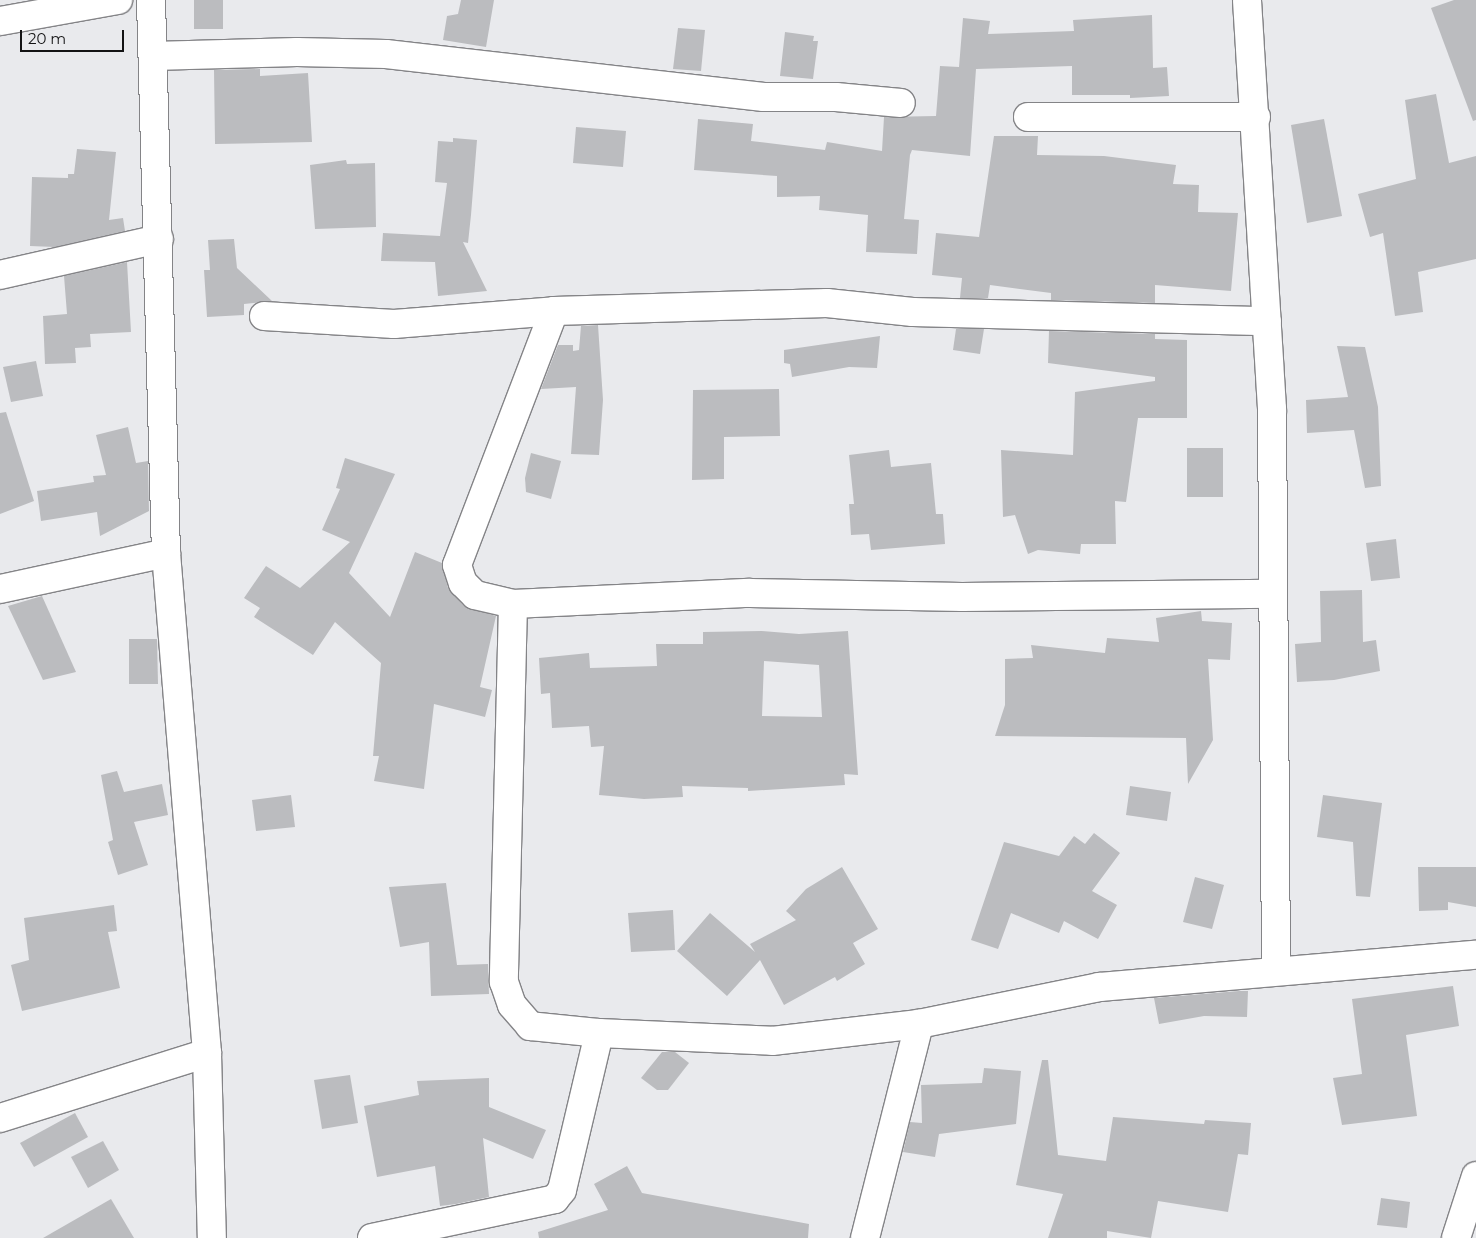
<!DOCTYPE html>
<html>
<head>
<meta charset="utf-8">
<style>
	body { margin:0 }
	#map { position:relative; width:1476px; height:1238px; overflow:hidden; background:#e9eaed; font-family:Montserrat,sans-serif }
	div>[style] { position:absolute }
	.building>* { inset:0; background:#bbbcbf }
	.roads { filter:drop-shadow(1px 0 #848487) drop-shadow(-1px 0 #848487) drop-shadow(0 1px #848487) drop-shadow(0 -1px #848487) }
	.street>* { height:28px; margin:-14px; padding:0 14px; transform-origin:14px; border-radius:14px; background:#fff }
	.secondary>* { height:28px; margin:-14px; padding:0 14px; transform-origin:14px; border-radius:14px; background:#fff }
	span { translate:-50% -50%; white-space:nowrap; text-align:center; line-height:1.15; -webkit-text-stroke:5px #e9eaed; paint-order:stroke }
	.scale { position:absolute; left:20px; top:30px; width:104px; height:22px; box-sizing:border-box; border:2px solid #131314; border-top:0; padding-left:6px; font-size:15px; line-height:18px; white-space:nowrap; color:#131314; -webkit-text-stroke:4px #e9eaed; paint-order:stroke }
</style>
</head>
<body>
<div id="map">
	<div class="building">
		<div style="clip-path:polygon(194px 0,223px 0,223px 29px,194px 29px)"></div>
		<div style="clip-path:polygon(461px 0,494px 0,486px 47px,443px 40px,447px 16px,458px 14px)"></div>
		<div style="clip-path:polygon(1454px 0,1476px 0,1476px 120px,1473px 121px,1431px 8px)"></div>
		<div style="clip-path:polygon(1152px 15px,1153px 68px,1167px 67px,1169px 96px,1130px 98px,1130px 95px,1072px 95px,1072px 66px,976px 69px,970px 156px,912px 150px,910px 155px,904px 219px,919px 220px,917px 254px,866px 252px,868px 215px,819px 210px,820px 196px,777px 197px,777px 176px,694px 170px,698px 119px,753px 124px,751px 141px,825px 150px,827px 142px,882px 151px,884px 117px,936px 116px,940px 66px,959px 67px,963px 18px,990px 21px,988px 34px,1074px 31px,1073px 20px)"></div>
		<div style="clip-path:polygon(678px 28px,705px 30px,701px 71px,673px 69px)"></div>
		<div style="clip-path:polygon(785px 32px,814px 36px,813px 41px,818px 41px,813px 79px,780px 76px)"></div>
		<div style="clip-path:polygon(260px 69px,260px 76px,308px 73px,312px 142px,215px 144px,214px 70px)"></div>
		<div style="clip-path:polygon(1436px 94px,1449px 163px,1476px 156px,1476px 259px,1418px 272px,1423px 312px,1395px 316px,1383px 233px,1370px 237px,1358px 194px,1416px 179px,1405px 100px)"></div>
		<div style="clip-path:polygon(1324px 119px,1342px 216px,1307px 223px,1291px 125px)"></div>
		<div style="clip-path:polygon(576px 127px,626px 131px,623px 167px,573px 163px)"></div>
		<div style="clip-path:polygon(994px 136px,1038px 136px,1037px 155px,1104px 156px,1176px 165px,1173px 184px,1199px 185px,1198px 212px,1238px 213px,1231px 291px,1155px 285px,1155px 303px,1051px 300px,1051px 293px,990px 285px,988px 298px,960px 298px,962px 278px,932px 275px,936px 233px,979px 237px)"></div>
		<div style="clip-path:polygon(453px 138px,477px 140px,471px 215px,468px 243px,463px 242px,487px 291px,438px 296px,435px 262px,381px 261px,383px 233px,440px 236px,447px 183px,435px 182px,438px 141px,453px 142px)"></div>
		<div style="clip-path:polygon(77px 149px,116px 152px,109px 220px,123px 218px,125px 231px,55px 247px,30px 246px,32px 177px,68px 178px,68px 174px,74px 174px)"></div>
		<div style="clip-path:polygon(346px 160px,347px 164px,375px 163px,376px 227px,315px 229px,310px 165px)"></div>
		<div style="clip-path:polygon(234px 239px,237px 268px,272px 301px,244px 304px,244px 315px,207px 317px,204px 270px,210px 270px,208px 240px)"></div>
		<div style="clip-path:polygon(127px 262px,131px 332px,90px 334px,91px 347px,75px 348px,76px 363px,45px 364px,43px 316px,67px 314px,64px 276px)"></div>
		<div style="clip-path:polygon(598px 325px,603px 400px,599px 455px,571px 454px,576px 387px,541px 389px,558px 345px,573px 345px,573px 351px,579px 350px,581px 326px)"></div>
		<div style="clip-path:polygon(956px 329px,984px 329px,980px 354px,953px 350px)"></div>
		<div style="clip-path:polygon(1049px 331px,1155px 334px,1155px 339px,1187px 340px,1187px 418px,1138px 418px,1126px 502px,1115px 501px,1116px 544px,1081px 544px,1080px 554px,1038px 550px,1028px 554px,1015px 515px,1003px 517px,1001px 450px,1073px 455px,1075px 392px,1155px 381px,1155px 377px,1048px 363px)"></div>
		<div style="clip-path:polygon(880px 336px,877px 368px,849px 367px,792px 377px,790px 364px,784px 363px,784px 350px)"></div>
		<div style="clip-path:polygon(1337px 346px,1365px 347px,1378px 407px,1381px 486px,1365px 488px,1354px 430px,1307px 433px,1306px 400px,1348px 397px)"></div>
		<div style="clip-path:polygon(36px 361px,43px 396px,11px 402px,3px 367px)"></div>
		<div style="clip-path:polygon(779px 389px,780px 436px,724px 437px,724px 479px,692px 480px,693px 390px)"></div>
		<div style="clip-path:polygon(6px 412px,34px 501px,0 514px,0 413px)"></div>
		<div style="clip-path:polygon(128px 427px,136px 463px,148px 461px,149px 511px,100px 536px,97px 512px,41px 521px,37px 491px,94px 482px,93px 476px,106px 475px,96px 435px)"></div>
		<div style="clip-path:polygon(1187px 448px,1223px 448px,1223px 497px,1187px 497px)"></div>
		<div style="clip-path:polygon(889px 450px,891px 467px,931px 463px,936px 514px,943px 514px,945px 544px,871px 550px,869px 534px,851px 535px,849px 504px,854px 504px,849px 455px)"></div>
		<div style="clip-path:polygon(531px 453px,561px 461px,551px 499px,526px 492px,525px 478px)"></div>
		<div style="clip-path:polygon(345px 458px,395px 474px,349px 573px,390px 617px,415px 552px,442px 563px,448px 588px,464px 606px,496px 616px,480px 687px,492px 690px,485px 717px,434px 704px,424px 789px,374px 781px,379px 756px,373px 756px,381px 663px,335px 622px,313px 655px,254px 617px,260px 608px,244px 598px,266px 566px,300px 588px,350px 542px,322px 530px,340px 489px,336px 488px)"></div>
		<div style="clip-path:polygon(1396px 539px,1400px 578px,1371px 581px,1366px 543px)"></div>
		<div style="clip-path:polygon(1362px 590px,1363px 642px,1376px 640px,1380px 671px,1334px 680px,1297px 682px,1295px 644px,1321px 642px,1320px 591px)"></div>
		<div style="clip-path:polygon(42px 596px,76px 672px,43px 680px,8px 606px)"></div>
		<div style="clip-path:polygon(1201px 611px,1202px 621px,1232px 623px,1230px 660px,1208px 659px,1213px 740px,1188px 784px,1186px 738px,995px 736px,1005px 705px,1005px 659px,1033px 658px,1031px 645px,1105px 653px,1107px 638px,1159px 642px,1156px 618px)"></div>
		<div style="clip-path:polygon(evenodd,762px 631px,799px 634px,848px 631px,858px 775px,844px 774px,845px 785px,748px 791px,748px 788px,682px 786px,683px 797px,644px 799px,599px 795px,604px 746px,591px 747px,589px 726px,552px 728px,550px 693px,541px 694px,539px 658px,589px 653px,590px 668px,657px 666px,656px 644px,703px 644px,703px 632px,762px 631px,764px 661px,819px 665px,822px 717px,762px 716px,764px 661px)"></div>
		<div style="clip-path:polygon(129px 639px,157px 639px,158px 684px,129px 684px)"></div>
		<div style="clip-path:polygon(117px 771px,124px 792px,162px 784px,168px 815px,134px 822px,148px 865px,118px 875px,108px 842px,113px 840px,101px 775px)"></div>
		<div style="clip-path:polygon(1130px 786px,1171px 792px,1167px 821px,1126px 815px)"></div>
		<div style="clip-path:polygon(291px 795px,295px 827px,256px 831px,252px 800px)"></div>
		<div style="clip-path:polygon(1323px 795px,1382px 803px,1370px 897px,1356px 896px,1353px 842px,1317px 837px)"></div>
		<div style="clip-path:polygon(1094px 833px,1120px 853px,1092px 891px,1117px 905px,1098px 939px,1064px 921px,1059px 933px,1011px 913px,998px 949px,971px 940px,1004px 842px,1059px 856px,1074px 836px,1085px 844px)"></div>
		<div style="clip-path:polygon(842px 867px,878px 929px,853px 943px,865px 964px,837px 981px,835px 977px,784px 1005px,760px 960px,727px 996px,677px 951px,710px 913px,755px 952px,750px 944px,796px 920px,786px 911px,806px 889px)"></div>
		<div style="clip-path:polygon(1418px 867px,1476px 867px,1476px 907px,1448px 902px,1448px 910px,1419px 911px)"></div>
		<div style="clip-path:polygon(1195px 877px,1224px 885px,1212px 929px,1183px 922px)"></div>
		<div style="clip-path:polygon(446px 883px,457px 965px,488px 964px,489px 994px,431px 996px,429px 942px,400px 947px,389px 887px)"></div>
		<div style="clip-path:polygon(114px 905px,117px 931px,108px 932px,120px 988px,22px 1011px,11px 965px,29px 960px,24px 918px)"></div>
		<div style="clip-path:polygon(673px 910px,675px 950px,631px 952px,628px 913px)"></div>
		<div style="clip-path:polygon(1453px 986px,1459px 1026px,1406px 1035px,1417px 1116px,1342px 1125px,1333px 1078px,1362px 1074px,1352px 999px)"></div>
		<div style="clip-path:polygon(1239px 991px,1248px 991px,1247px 1017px,1204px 1016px,1159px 1024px,1154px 998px)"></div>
		<div style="clip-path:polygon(662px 1052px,675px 1052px,689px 1063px,668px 1090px,657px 1090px,641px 1078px)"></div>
		<div style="clip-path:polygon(1042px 1060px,1048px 1060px,1058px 1155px,1106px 1161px,1113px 1117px,1204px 1124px,1205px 1120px,1251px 1123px,1248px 1155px,1238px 1154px,1228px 1212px,1158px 1201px,1151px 1238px,1107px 1231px,1107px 1238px,1048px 1238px,1063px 1194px,1016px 1185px)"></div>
		<div style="clip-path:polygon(984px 1068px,1021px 1071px,1016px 1124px,939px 1134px,935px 1157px,903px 1152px,910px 1122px,922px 1123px,921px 1085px,982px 1083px)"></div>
		<div style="clip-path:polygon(350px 1075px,358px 1123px,322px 1129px,314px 1080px)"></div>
		<div style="clip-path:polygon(489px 1078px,489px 1107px,546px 1130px,533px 1159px,483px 1138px,489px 1197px,456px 1204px,440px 1206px,435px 1166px,377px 1177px,364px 1106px,419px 1095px,417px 1081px)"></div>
		<div style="clip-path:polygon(75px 1113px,88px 1137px,34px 1167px,20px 1143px)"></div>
		<div style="clip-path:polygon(103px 1141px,119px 1170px,88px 1188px,71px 1157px)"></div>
		<div style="clip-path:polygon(627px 1166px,642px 1193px,809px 1224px,808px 1238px,539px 1238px,538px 1232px,608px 1210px,594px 1184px)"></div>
		<div style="clip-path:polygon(1381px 1198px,1410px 1202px,1407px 1228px,1377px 1225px)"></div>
		<div style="clip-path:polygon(111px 1199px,134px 1238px,43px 1238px)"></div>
	</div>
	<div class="roads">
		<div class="street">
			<div style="left:1247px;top:0;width:410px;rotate:86.5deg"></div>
			<div style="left:1272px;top:409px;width:562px;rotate:89.59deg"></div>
			<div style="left:0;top:21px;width:120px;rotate:-10.1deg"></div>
			<div style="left:153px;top:56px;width:144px;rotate:-1.6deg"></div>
			<div style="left:297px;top:52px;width:89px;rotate:1.3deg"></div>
			<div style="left:386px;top:54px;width:380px;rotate:6.5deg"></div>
			<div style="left:764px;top:97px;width:72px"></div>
			<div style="left:836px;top:97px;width:65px;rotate:5.3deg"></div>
			<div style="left:1028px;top:117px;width:228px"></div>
			<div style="left:0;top:275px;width:163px;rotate:-12.8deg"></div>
			<div style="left:554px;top:311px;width:272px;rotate:110.9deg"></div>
			<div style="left:457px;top:565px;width:19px;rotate:72deg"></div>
			<div style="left:463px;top:583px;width:17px;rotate:45deg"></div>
			<div style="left:475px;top:595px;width:39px;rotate:13deg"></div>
			<div style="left:513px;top:604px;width:378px;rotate:91.4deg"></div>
			<div style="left:504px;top:982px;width:24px;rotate:71deg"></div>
			<div style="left:512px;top:1005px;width:28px;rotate:49deg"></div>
			<div style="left:530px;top:1026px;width:69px;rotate:5.8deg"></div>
			<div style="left:264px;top:316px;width:130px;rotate:3.5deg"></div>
			<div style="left:394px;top:324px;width:161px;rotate:-4.6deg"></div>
			<div style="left:554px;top:311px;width:273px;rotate:-1.7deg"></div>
			<div style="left:827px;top:303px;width:86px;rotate:6deg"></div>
			<div style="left:913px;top:312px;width:354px;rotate:1.5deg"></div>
			<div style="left:0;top:589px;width:170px;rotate:-12.2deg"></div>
			<div style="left:513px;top:604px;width:237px;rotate:-2.7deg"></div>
			<div style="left:750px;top:593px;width:212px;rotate:1.1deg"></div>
			<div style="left:962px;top:597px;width:311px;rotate:-0.6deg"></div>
			<div style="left:0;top:1118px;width:217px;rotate:-17.4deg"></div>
			<div style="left:372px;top:1238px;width:187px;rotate:-12deg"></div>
			<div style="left:555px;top:1199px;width:11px;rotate:-52deg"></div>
			<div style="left:562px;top:1190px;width:161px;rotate:-76.7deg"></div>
			<div style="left:599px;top:1033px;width:173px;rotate:2.6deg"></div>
			<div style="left:772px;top:1041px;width:148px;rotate:-6.6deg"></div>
			<div style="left:865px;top:1238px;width:221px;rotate:-75.8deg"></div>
			<div style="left:919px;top:1024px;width:184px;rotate:-11.6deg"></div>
			<div style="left:1099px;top:987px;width:378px;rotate:-4.9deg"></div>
		</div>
		<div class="secondary">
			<div style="left:151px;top:0;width:553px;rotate:88.45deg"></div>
			<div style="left:166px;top:553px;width:502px;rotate:85.31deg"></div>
			<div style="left:207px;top:1053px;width:185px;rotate:88.5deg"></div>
			<div style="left:1456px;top:1238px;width:65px;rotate:-72.1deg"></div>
		</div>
	</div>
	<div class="scale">20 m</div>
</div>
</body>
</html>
